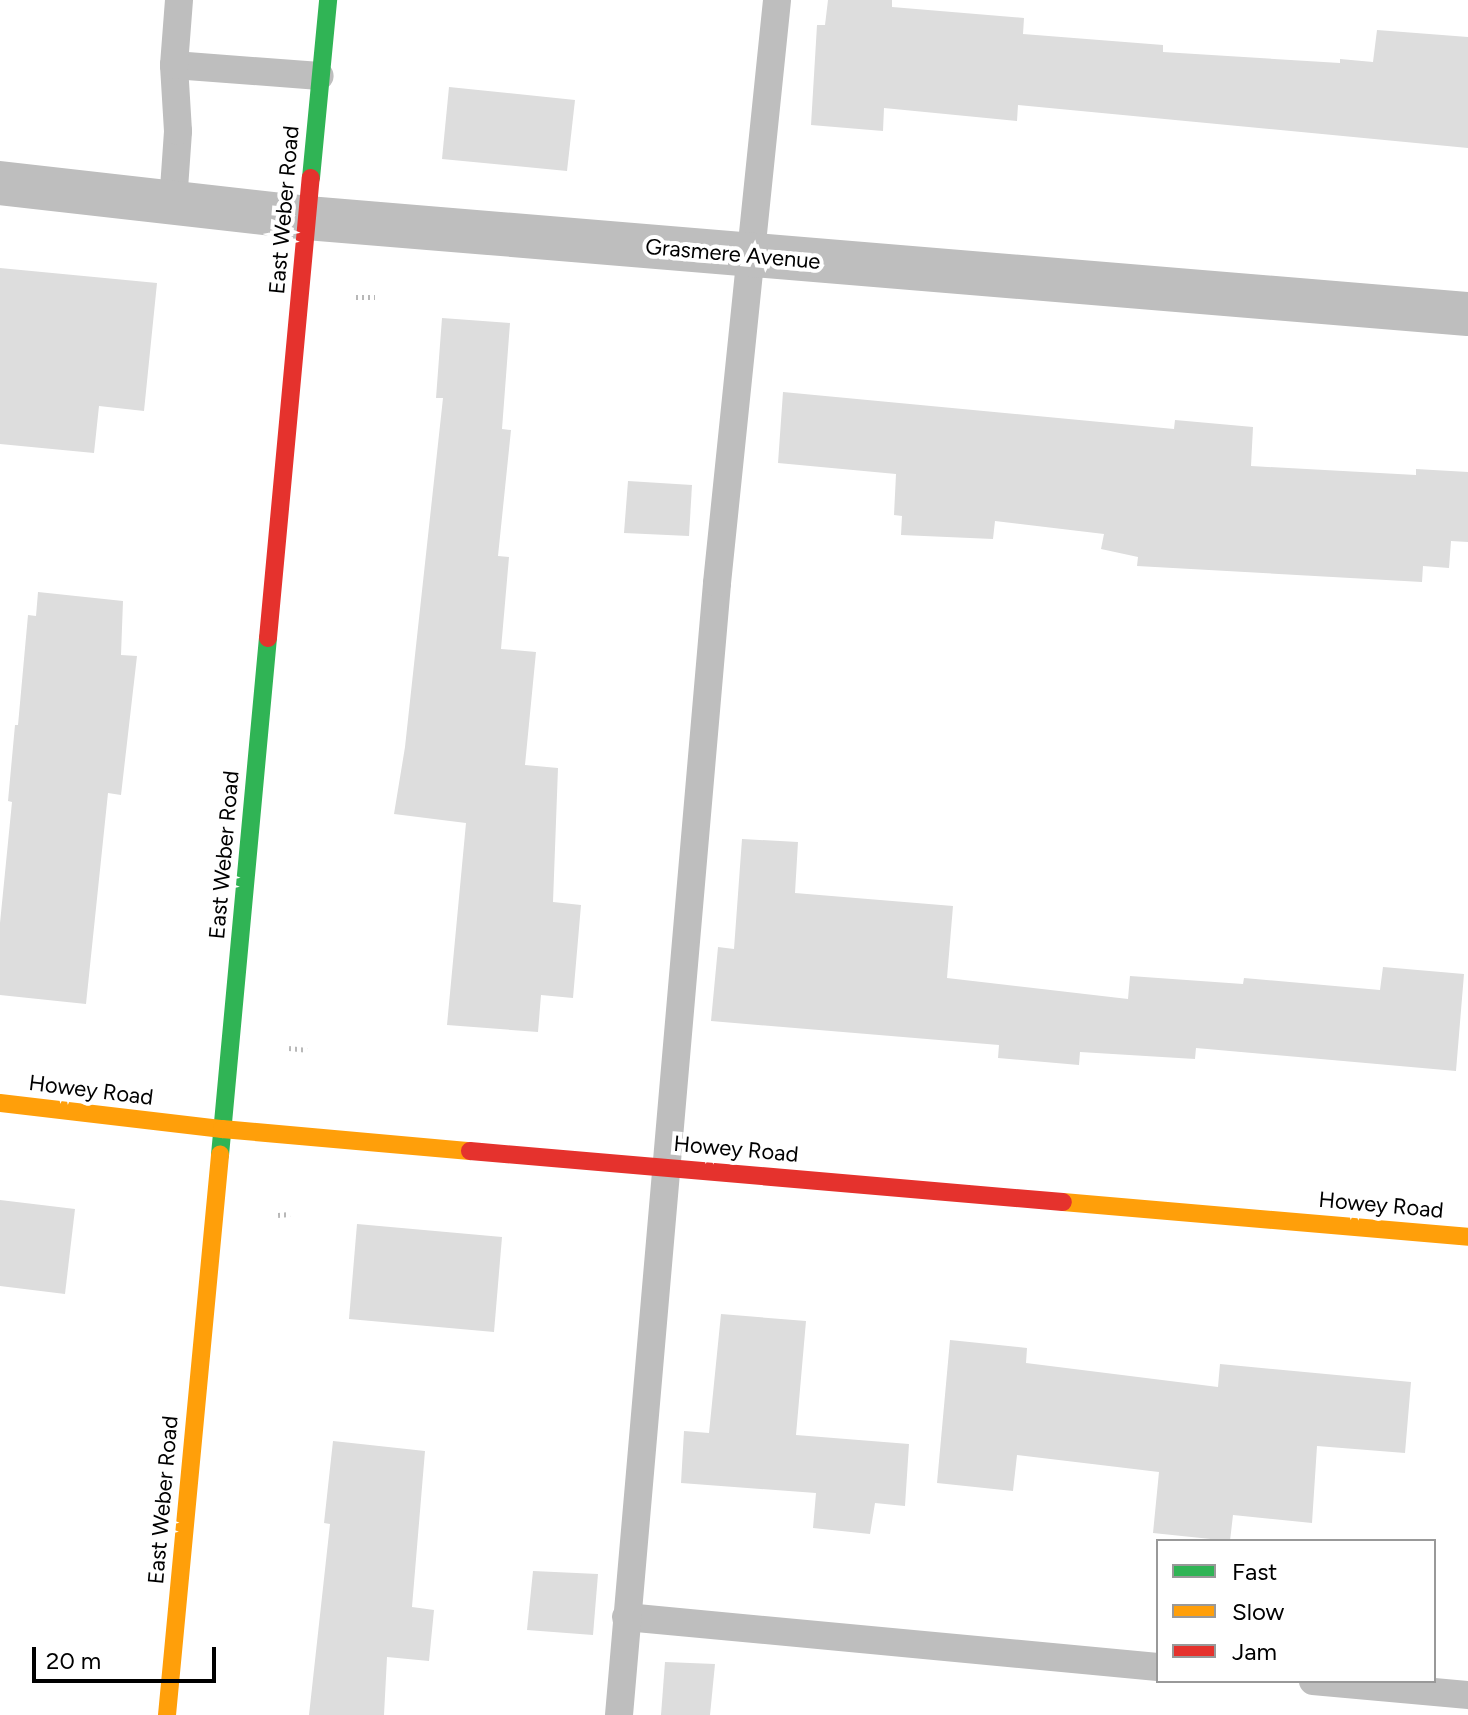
<!DOCTYPE html>
<html>
<head>
<meta charset="utf-8">
<style>
	body { margin:0 }
	#map { position:relative; width:1468px; height:1715px; overflow:hidden; background:#fff; font-family:Figtree,sans-serif }
	div>[style] { position:absolute }
	.building>* { inset:0; background:#ddd }
	.path>* { height:5px; margin-top:-2.5px; transform-origin:0; background:repeating-linear-gradient(90deg,#b8b8b8 0 2px,transparent 0 6px) }
	.lane>* { height:28px; margin:-14px; padding:0 14px; transform-origin:14px; border-radius:14px; background:#bebebe }
	.street>* { height:44px; margin:-22px; padding:0 22px; transform-origin:22px; border-radius:22px; background:#bebebe }
	.fast>* { height:18px; margin:-9px; padding:0 9px; transform-origin:9px; border-radius:9px; background:#30b455 }
	.slow>* { height:18px; margin:-9px; padding:0 9px; transform-origin:9px; border-radius:9px; background:#ff9f0a }
	.jam>* { height:18px; margin:-9px; padding:0 9px; transform-origin:9px; border-radius:9px; background:#e5322d }
	span { translate:-50% -50%; white-space:nowrap; text-align:center; line-height:1.15; -webkit-text-stroke:8px #fff; paint-order:stroke }
	.street-label { font-size:22px; color:#000 }
	.legend { position:absolute; left:1156px; top:1539px; width:280px; height:144px; box-sizing:border-box; background:#fff; border:2px solid #999; margin:0; padding:10px 14px; list-style:none; font-size:24px; color:#000 }
	.legend li { display:flex; align-items:center; gap:16px; height:40px }
	.legend b { width:40px; border:2px solid #999 }
	.scale { position:absolute; left:32px; top:1647px; width:184px; height:36px; box-sizing:border-box; border:4px solid #000; border-top:0; padding-left:10px; font-size:24px; line-height:28px; white-space:nowrap; color:#000; -webkit-text-stroke:6px #fff; paint-order:stroke }
</style>
</head>
<body>
<div id="map">
	<div class="building">
		<div style="clip-path:polygon(828px 0,892px 0,892px 7px,1024px 18px,1023px 34px,1163px 45px,1163px 52px,1340px 63px,1340px 59px,1373px 62px,1377px 30px,1468px 37px,1468px 148px,1018px 105px,1017px 121px,884px 108px,883px 131px,811px 125px,817px 25px,825px 25px)"></div>
		<div style="clip-path:polygon(449px 87px,575px 100px,567px 171px,442px 159px)"></div>
		<div style="clip-path:polygon(0 268px,157px 283px,144px 411px,99px 406px,94px 453px,0 444px)"></div>
		<div style="clip-path:polygon(442px 318px,510px 323px,502px 429px,511px 430px,498px 556px,509px 557px,501px 649px,536px 652px,525px 765px,558px 768px,553px 902px,581px 905px,573px 998px,541px 995px,538px 1032px,447px 1025px,466px 823px,394px 814px,405px 747px,443px 398px,436px 398px)"></div>
		<div style="clip-path:polygon(783px 392px,1174px 429px,1175px 420px,1253px 427px,1251px 466px,1416px 475px,1416px 469px,1468px 472px,1468px 542px,1451px 541px,1449px 568px,1423px 566px,1422px 582px,1137px 566px,1138px 557px,1101px 549px,1104px 534px,995px 521px,993px 539px,901px 535px,902px 516px,894px 515px,896px 474px,778px 463px)"></div>
		<div style="clip-path:polygon(628px 481px,692px 485px,689px 536px,624px 533px)"></div>
		<div style="clip-path:polygon(38px 592px,123px 601px,121px 655px,137px 656px,121px 795px,108px 793px,86px 1004px,0 995px,0 923px,12px 802px,8px 801px,15px 725px,18px 725px,28px 615px,36px 616px)"></div>
		<div style="clip-path:polygon(742px 839px,798px 842px,795px 893px,953px 906px,947px 978px,1128px 999px,1130px 976px,1243px 984px,1244px 978px,1380px 990px,1383px 967px,1464px 974px,1456px 1071px,1196px 1048px,1195px 1059px,1080px 1052px,1079px 1065px,998px 1058px,999px 1045px,711px 1021px,718px 947px,734px 949px)"></div>
		<div style="clip-path:polygon(0 1200px,75px 1209px,65px 1294px,0 1286px)"></div>
		<div style="clip-path:polygon(357px 1224px,502px 1237px,494px 1332px,349px 1319px)"></div>
		<div style="clip-path:polygon(721px 1314px,806px 1321px,796px 1435px,909px 1444px,905px 1506px,875px 1503px,870px 1534px,813px 1528px,816px 1493px,681px 1483px,684px 1431px,709px 1433px)"></div>
		<div style="clip-path:polygon(950px 1340px,1027px 1348px,1026px 1363px,1218px 1387px,1220px 1364px,1411px 1382px,1405px 1453px,1317px 1446px,1312px 1523px,1233px 1515px,1230px 1541px,1153px 1533px,1159px 1472px,1017px 1455px,1013px 1491px,937px 1483px)"></div>
		<div style="clip-path:polygon(333px 1441px,425px 1451px,412px 1607px,434px 1610px,429px 1661px,387px 1657px,384px 1715px,309px 1715px,330px 1524px,324px 1523px)"></div>
		<div style="clip-path:polygon(533px 1571px,598px 1574px,593px 1635px,527px 1630px)"></div>
		<div style="clip-path:polygon(665px 1662px,715px 1664px,710px 1715px,661px 1715px)"></div>
	</div>
	<div class="path">
		<div style="left:356px;top:297px;width:19px"></div>
		<div style="left:289px;top:1048px;width:18px;rotate:6deg"></div>
		<div style="left:278px;top:1215px;width:12px;rotate:-5deg"></div>
	</div>
	<div class="lane">
		<div style="left:174px;top:65px;width:146px;rotate:4.3deg"></div>
		<div style="left:173px;top:203px;width:72px;rotate:-86deg"></div>
		<div style="left:178px;top:131px;width:66px;rotate:-93.5deg"></div>
		<div style="left:174px;top:65px;width:65px;rotate:-85.6deg"></div>
		<div style="left:626px;top:1617px;width:534px;rotate:5.37deg"></div>
		<div style="left:1313px;top:1681px;width:156px;rotate:5.2deg"></div>
		<div style="left:619px;top:1715px;width:1136px;rotate:-85.05deg"></div>
		<div style="left:717px;top:583px;width:586px;rotate:-84.12deg"></div>
	</div>
	<div class="street">
		<div style="left:0;top:183px;width:309px;rotate:6.5deg"></div>
		<div style="left:307px;top:218px;width:1165px;rotate:4.73deg"></div>
	</div>
	<div class="fast">
		<div style="left:311px;top:178px;width:179px;rotate:-84.5deg"></div>
		<div style="left:220px;top:1155px;width:519px;rotate:-84.7deg"></div>
	</div>
	<div class="slow">
		<div style="left:0;top:1103px;width:224px;rotate:6.7deg"></div>
		<div style="left:222px;top:1129px;width:249px;rotate:5.1deg"></div>
		<div style="left:1063px;top:1202px;width:407px;rotate:4.9deg"></div>
		<div style="left:167px;top:1715px;width:563px;rotate:-84.59deg"></div>
	</div>
	<div class="jam">
		<div style="left:268px;top:638px;width:462px;rotate:-84.7deg"></div>
		<div style="left:470px;top:1151px;width:595px;rotate:4.92deg"></div>
	</div>
	<div class="street-label">
		<span style="left:284px;top:210px;rotate:-85deg">East Weber Road</span>
		<span style="left:733px;top:254px;rotate:5deg">Grasmere Avenue</span>
		<span style="left:224px;top:855px;rotate:-85deg">East Weber Road</span>
		<span style="left:91px;top:1090px;rotate:7deg">Howey Road</span>
		<span style="left:736px;top:1149px;rotate:5deg">Howey Road</span>
		<span style="left:1381px;top:1205px;rotate:5deg">Howey Road</span>
		<span style="left:163px;top:1500px;rotate:-85deg">East Weber Road</span>
	</div>
	<ul class="legend">
	<li><b style="height:10px;background:#30b455"></b>Fast</li>
	<li><b style="height:10px;background:#ff9f0a"></b>Slow</li>
	<li><b style="height:10px;background:#e5322d"></b>Jam</li>
	</ul>
	<div class="scale">20 m</div>
</div>
</body>
</html>
